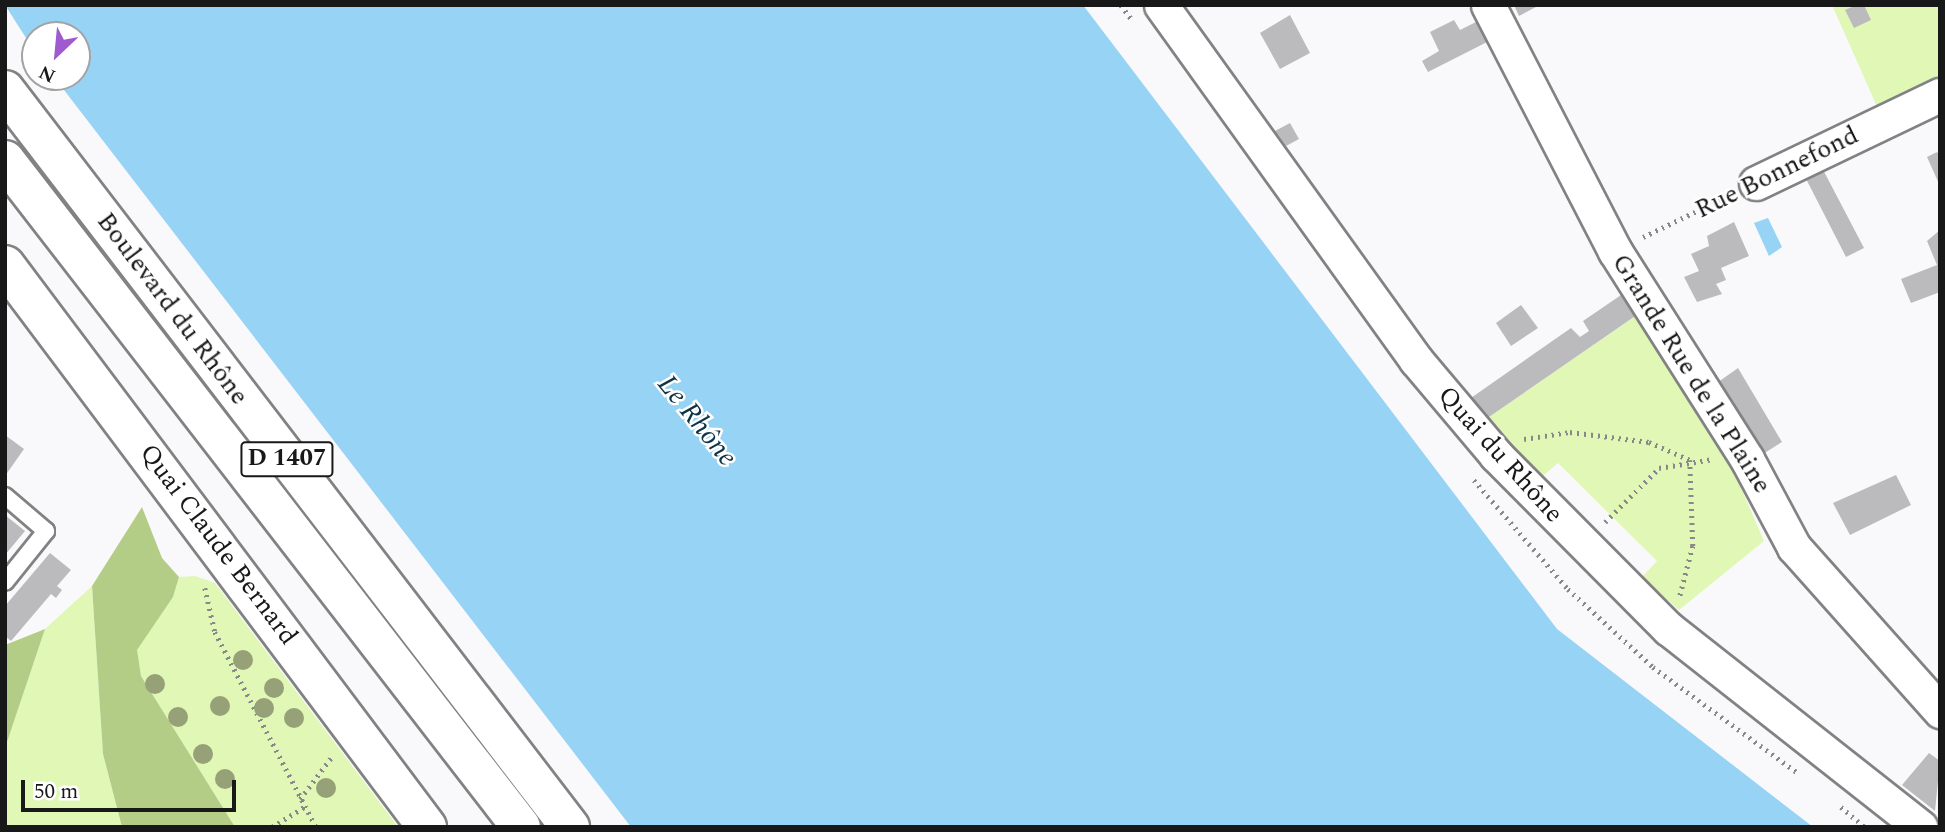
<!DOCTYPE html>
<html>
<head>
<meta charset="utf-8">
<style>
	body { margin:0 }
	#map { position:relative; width:1945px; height:832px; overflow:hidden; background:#f9f9fc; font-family:Spectral,serif }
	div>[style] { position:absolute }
	.green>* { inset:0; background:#e0f7b6 }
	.forest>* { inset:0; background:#b4cd86 }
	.water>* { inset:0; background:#96d3f5 }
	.building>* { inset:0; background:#bbbbbd }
	.path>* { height:4.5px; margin-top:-2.25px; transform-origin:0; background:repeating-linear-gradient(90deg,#88888a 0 2px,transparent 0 7px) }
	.roads { filter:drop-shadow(2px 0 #828284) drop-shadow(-2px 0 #828284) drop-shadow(0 2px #828284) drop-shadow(0 -2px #828284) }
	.service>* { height:16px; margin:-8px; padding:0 8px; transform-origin:8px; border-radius:8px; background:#fff }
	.minor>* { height:33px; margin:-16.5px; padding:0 16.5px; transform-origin:16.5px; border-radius:16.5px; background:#fff }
	.secondary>* { height:38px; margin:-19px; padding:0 19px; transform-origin:19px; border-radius:19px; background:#fff }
	.trunk>* { height:38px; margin:-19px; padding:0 19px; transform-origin:19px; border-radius:19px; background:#fff }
	.trees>* { width:20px; height:20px; margin:-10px; border-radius:50%; background:#96a177 }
	span { translate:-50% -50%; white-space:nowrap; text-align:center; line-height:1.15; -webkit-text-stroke:5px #fff; paint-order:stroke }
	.shield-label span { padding:2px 5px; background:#fff; border:2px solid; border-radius:5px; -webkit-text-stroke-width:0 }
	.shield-label { font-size:24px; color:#181819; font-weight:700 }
	.street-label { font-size:26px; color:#181819 }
	.water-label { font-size:28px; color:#0f3244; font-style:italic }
	.frame { position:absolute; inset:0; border:7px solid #181819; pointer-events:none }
	.north { position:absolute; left:21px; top:21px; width:70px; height:70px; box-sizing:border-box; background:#fff; border:2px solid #a3a3a3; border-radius:50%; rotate:206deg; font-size:19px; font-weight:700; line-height:28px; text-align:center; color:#181819 }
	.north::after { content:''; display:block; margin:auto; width:24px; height:32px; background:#9f5acf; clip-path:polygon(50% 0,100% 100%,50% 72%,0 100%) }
	.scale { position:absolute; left:21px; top:780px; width:215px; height:32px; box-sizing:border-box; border:4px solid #181819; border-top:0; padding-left:9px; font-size:21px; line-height:24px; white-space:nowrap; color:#181819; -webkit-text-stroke:5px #fff; paint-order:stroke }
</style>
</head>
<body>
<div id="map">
	<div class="green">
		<div style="clip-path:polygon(1832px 5px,1940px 5px,1940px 82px,1879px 111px)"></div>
		<div style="clip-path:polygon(1637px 315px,1729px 460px,1764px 541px,1679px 610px,1642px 577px,1657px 561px,1558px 463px,1543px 476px,1486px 419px)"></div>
		<div style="clip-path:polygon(195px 576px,215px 583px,398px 827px,235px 827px,141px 676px,136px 650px,173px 597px,179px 577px)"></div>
		<div style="clip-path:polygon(92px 586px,103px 754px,122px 827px,5px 827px,5px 748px,45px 629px)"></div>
	</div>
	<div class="forest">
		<div style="clip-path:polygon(142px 507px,162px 558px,179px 577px,173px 597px,137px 650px,141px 676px,235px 827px,122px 827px,103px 754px,92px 586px)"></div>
		<div style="clip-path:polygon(45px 629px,5px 748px,5px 645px)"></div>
	</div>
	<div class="water">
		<div style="clip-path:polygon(5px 5px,1083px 5px,1557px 629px,1813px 827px,631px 827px,54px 77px,77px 77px,77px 35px,35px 35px,35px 52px)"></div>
		<div style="clip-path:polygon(1768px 218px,1782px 247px,1769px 256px,1754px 223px)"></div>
	</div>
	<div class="building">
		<div style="clip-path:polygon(1514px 5px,1536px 5px,1536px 7px,1519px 16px)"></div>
		<div style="clip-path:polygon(1857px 5px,1864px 5px,1871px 20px,1854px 28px,1845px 10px)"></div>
		<div style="clip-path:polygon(1290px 15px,1310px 53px,1280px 69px,1260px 33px)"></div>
		<div style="clip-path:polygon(1482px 19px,1493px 39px,1428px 72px,1422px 61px,1439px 51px,1430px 32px,1454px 20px,1460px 30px)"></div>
		<div style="clip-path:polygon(1290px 123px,1299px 139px,1286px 146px,1275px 131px)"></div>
		<div style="clip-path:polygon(1937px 152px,1940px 156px,1940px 186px,1927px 157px)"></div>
		<div style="clip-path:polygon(1819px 162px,1864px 248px,1846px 257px,1802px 171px)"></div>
		<div style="clip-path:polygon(1734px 222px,1749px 256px,1721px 268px,1726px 280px,1716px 284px,1722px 294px,1697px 302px,1684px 277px,1699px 271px,1691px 254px,1709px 246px,1707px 236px)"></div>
		<div style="clip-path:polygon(1940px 230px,1940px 292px,1911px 303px,1901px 279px,1937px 265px,1927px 241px)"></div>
		<div style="clip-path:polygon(1624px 293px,1644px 310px,1486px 419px,1468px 400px,1571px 328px,1580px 337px,1589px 331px,1583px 321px)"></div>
		<div style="clip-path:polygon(1521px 305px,1538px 328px,1511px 346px,1496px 323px)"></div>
		<div style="clip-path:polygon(1738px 368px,1782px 442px,1763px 454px,1714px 385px)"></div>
		<div style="clip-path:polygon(5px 435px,24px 449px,5px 476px)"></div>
		<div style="clip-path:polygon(1896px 475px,1911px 505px,1850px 535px,1833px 503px)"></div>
		<div style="clip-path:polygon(5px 515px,25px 531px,5px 555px)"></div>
		<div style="clip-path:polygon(50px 553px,71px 570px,57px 586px,62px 590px,56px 598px,51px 594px,11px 641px,5px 636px,5px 606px)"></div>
		<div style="clip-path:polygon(1929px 753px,1940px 761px,1935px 811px,1902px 785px)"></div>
	</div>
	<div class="path">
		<div style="left:1121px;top:5px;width:20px;rotate:53deg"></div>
		<div style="left:1643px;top:237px;width:97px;rotate:-25.8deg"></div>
		<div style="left:1524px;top:439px;width:47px;rotate:-8.7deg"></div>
		<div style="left:1570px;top:432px;width:80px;rotate:7.2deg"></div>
		<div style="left:1649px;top:442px;width:45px;rotate:23.7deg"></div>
		<div style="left:1690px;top:460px;width:86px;rotate:88deg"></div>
		<div style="left:1693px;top:546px;width:52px;rotate:104.6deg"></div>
		<div style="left:1474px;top:480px;width:144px;rotate:49.2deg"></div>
		<div style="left:1568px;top:589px;width:115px;rotate:42.5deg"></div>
		<div style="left:1653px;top:667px;width:181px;rotate:36.2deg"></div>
		<div style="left:1605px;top:522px;width:76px;rotate:-45deg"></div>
		<div style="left:1659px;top:468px;width:55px;rotate:-9.5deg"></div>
		<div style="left:205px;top:588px;width:45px;rotate:77.2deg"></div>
		<div style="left:215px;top:632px;width:220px;rotate:62.6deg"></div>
		<div style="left:300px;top:799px;width:55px;rotate:-53.1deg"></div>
		<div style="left:1841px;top:807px;width:31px;rotate:40deg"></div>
		<div style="left:272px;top:827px;width:38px;rotate:-32deg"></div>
	</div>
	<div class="roads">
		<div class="service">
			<div style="left:5px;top:496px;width:54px;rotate:40.5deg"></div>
			<div style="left:46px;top:531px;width:65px;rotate:128.8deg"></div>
		</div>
		<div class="minor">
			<div style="left:1161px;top:5px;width:437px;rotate:54.3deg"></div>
			<div style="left:1416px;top:360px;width:124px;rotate:49.9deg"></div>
			<div style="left:1496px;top:455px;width:245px;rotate:45.2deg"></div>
			<div style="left:1669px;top:629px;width:320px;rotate:38.2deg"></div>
			<div style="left:1488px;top:5px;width:277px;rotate:62.7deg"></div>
			<div style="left:1615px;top:251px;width:246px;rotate:57.6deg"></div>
			<div style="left:1747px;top:459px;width:100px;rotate:61.9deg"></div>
			<div style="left:1794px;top:547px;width:220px;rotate:48.3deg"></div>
			<div style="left:1756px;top:183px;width:204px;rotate:-25.6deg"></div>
		</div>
		<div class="secondary">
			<div style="left:5px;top:265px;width:703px;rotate:53.1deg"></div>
		</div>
		<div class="trunk">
			<div style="left:5px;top:90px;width:929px;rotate:52.53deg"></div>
			<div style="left:5px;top:160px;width:843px;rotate:52.27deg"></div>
		</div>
	</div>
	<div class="trees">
		<div style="left:243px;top:660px"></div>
		<div style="left:155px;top:684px"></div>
		<div style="left:274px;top:688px"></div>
		<div style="left:220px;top:706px"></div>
		<div style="left:264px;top:708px"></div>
		<div style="left:178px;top:717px"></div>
		<div style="left:294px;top:718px"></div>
		<div style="left:203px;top:754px"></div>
		<div style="left:225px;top:779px"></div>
		<div style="left:326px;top:788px"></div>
	</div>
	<div class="shield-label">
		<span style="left:287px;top:459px">D 1407</span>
	</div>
	<div class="street-label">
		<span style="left:1777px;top:173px;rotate:-26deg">Rue Bonnefond</span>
		<span style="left:172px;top:309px;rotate:53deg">Boulevard du Rhône</span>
		<span style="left:1691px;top:374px;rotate:58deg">Grande Rue de la Plaine</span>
		<span style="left:1500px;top:455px;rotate:48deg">Quai du Rhône</span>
		<span style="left:218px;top:545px;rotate:53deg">Quai Claude Bernard</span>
	</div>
	<div class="water-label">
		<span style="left:697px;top:421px;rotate:51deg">Le Rhône</span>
	</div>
	<div class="frame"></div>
	<div class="north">N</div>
	<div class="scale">50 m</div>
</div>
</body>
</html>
